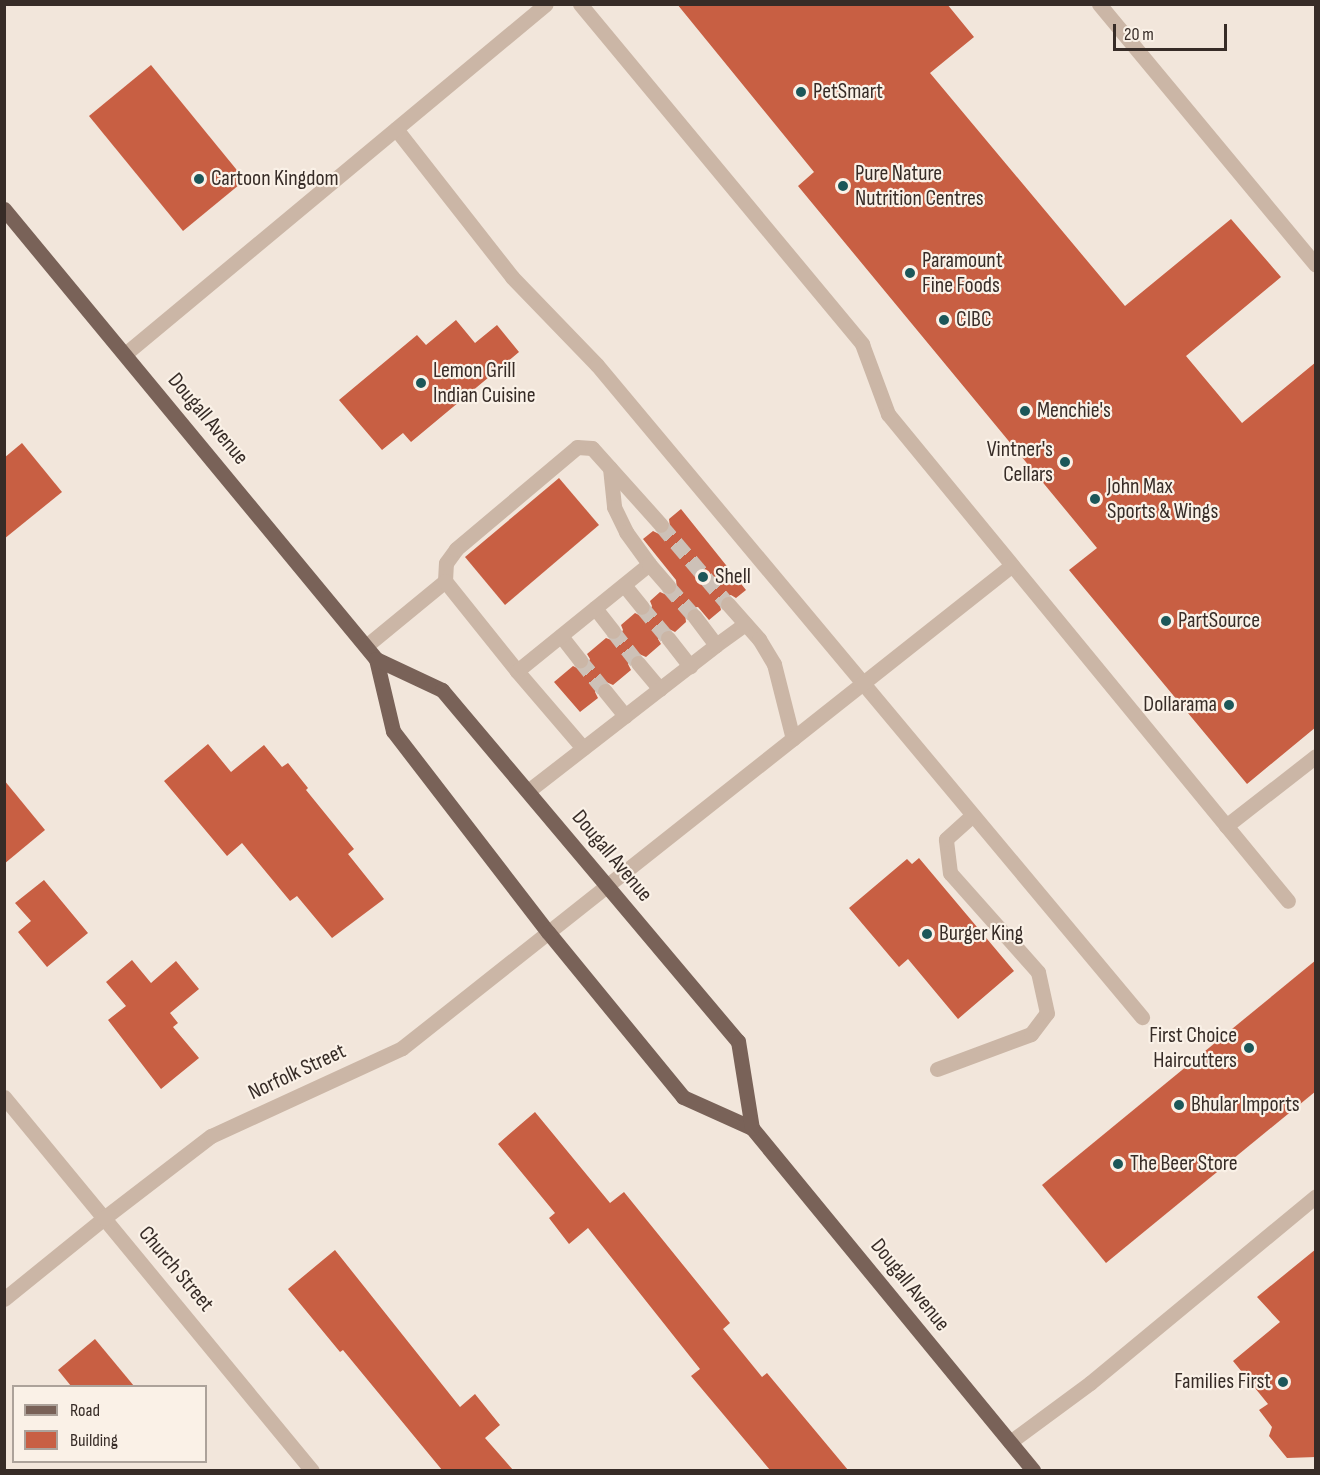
<!DOCTYPE html>
<html>
<head>
<meta charset="utf-8">
<style>
	body { margin:0 }
	#map { position:relative; width:1320px; height:1475px; overflow:hidden; background:#f2e6db; font-family:"Sofia Sans Condensed",sans-serif }
	div>[style] { position:absolute }
	.building>* { inset:0; background:#c85f43 }
	.minor-tunnel>* { height:15px; margin-top:-7.5px; transform-origin:0; background:repeating-linear-gradient(90deg,#cdc1b7 0 15px,transparent 0 23px) }
	.minor>* { height:15px; margin:-7.5px; padding:0 7.5px; transform-origin:7.5px; border-radius:7.5px; background:#cbb6a6 }
	.major>* { height:15px; margin:-7.5px; padding:0 7.5px; transform-origin:7.5px; border-radius:7.5px; background:#796258 }
	.dots>* { width:16px; height:16px; translate:-50% -50%; box-sizing:border-box; border:3px solid #faf1e7; border-radius:50% }
	span { translate:-50% -50%; white-space:nowrap; text-align:center; line-height:1.15; -webkit-text-stroke:4.5px #faf1e7; paint-order:stroke }
	.poi-label { font-size:22px; color:#372c27 }
	.left { translate:0 -50%; text-align:left }
	.right { translate:-100% -50%; text-align:right }
	.street-label { font-size:22px; color:#372c27 }
	.frame { position:absolute; inset:0; border:6px solid #372c27; pointer-events:none }
	.legend { position:absolute; left:12px; top:1385px; width:195px; height:78px; box-sizing:border-box; background:#faf1e7; border:2px solid #aca29a; margin:0; padding:8px 10px; list-style:none; font-size:18px; color:#372c27 }
	.legend li { display:flex; align-items:center; gap:12px; height:30px }
	.legend b { width:30px; border:2px solid #aca29a }
	.scale { position:absolute; left:1113px; top:24px; width:114px; height:27px; box-sizing:border-box; border:3px solid #372c27; border-top:0; padding-left:8px; font-size:18px; line-height:21px; white-space:nowrap; color:#372c27; -webkit-text-stroke:4px #faf1e7; paint-order:stroke }
</style>
</head>
<body>
<div id="map">
	<div class="building">
		<div style="clip-path:polygon(677px 4px,947px 4px,974px 37px,930px 73px,1125px 306px,1231px 219px,1281px 277px,1186px 356px,1242px 423px,1316px 362px,1316px 727px,1247px 784px,1069px 570px,1097px 548px,798px 186px,814px 172px)"></div>
		<div style="clip-path:polygon(151px 65px,245px 180px,183px 231px,89px 116px)"></div>
		<div style="clip-path:polygon(456px 320px,475px 343px,497px 325px,519px 352px,411px 442px,403px 433px,382px 450px,339px 400px,417px 335px,426px 345px)"></div>
		<div style="clip-path:polygon(22px 443px,62px 492px,4px 539px,4px 458px)"></div>
		<div style="clip-path:polygon(559px 478px,599px 525px,505px 605px,465px 557px)"></div>
		<div style="clip-path:polygon(681px 509px,746px 590px,736px 598px,731px 595px,722px 596px,719px 601px,721px 610px,709px 620px,698px 607px,689px 608px,685px 613px,686px 622px,675px 632px,667px 628px,662px 631px,658px 639px,661px 644px,646px 657px,637px 653px,631px 656px,628px 664px,631px 670px,613px 685px,604px 681px,598px 684px,595px 692px,598px 698px,580px 712px,554px 682px,573px 666px,581px 670px,586px 667px,590px 659px,587px 654px,606px 638px,614px 641px,619px 638px,623px 630px,621px 625px,635px 613px,643px 617px,649px 614px,652px 606px,650px 601px,660px 592px,669px 596px,675px 593px,677px 589px,676px 580px,643px 539px,653px 531px,659px 534px,667px 533px,670px 527px,669px 519px)"></div>
		<div style="clip-path:polygon(208px 744px,231px 772px,264px 745px,282px 767px,288px 763px,308px 788px,306px 790px,354px 849px,348px 854px,384px 899px,332px 938px,297px 896px,290px 901px,242px 843px,227px 856px,164px 781px)"></div>
		<div style="clip-path:polygon(4px 780px,45px 830px,4px 864px)"></div>
		<div style="clip-path:polygon(919px 858px,1014px 971px,958px 1019px,908px 959px,899px 967px,849px 908px,907px 859px,912px 864px)"></div>
		<div style="clip-path:polygon(44px 880px,88px 933px,47px 967px,18px 932px,31px 921px,15px 903px)"></div>
		<div style="clip-path:polygon(132px 960px,151px 983px,176px 961px,199px 989px,170px 1013px,178px 1023px,173px 1027px,199px 1058px,161px 1089px,108px 1020px,126px 1006px,106px 982px)"></div>
		<div style="clip-path:polygon(1316px 960px,1316px 1091px,1106px 1263px,1042px 1185px)"></div>
		<div style="clip-path:polygon(535px 1112px,610px 1203px,624px 1192px,730px 1323px,723px 1329px,762px 1377px,767px 1373px,848px 1470px,770px 1470px,691px 1376px,700px 1369px,588px 1228px,569px 1244px,549px 1218px,555px 1213px,498px 1144px)"></div>
		<div style="clip-path:polygon(1316px 1249px,1316px 1457px,1287px 1458px,1269px 1436px,1272px 1427px,1259px 1410px,1268px 1404px,1233px 1361px,1280px 1322px,1257px 1297px)"></div>
		<div style="clip-path:polygon(335px 1250px,460px 1407px,475px 1394px,500px 1425px,485px 1438px,513px 1470px,442px 1470px,343px 1350px,340px 1352px,288px 1289px)"></div>
		<div style="clip-path:polygon(95px 1339px,134px 1386px,71px 1386px,58px 1370px)"></div>
	</div>
	<div class="minor-tunnel">
		<div style="left:661px;top:525px;width:104px;rotate:49.7deg"></div>
		<div style="left:668px;top:586px;width:40px;rotate:49deg"></div>
		<div style="left:642px;top:607px;width:40px;rotate:50deg"></div>
		<div style="left:613px;top:631px;width:41px;rotate:52deg"></div>
		<div style="left:580px;top:660px;width:40px;rotate:51deg"></div>
	</div>
	<div class="minor">
		<div style="left:580px;top:4px;width:442px;rotate:50.3deg"></div>
		<div style="left:862px;top:344px;width:75px;rotate:69.6deg"></div>
		<div style="left:888px;top:414px;width:630px;rotate:50.6deg"></div>
		<div style="left:1099px;top:4px;width:339px;rotate:50.3deg"></div>
		<div style="left:396px;top:129px;width:188px;rotate:51.9deg"></div>
		<div style="left:512px;top:277px;width:122px;rotate:46deg"></div>
		<div style="left:597px;top:365px;width:850px;rotate:50.11deg"></div>
		<div style="left:125px;top:354px;width:547px;rotate:-39.74deg"></div>
		<div style="left:610px;top:468px;width:39px;rotate:84deg"></div>
		<div style="left:614px;top:507px;width:28px;rotate:64deg"></div>
		<div style="left:626px;top:532px;width:39px;rotate:54deg"></div>
		<div style="left:445px;top:581px;width:18px;rotate:-87deg"></div>
		<div style="left:446px;top:563px;width:17px;rotate:-54deg"></div>
		<div style="left:456px;top:549px;width:158px;rotate:-40.1deg"></div>
		<div style="left:577px;top:447px;width:15px;rotate:4deg"></div>
		<div style="left:592px;top:448px;width:103px;rotate:48.1deg"></div>
		<div style="left:624px;top:585px;width:28px;rotate:51deg"></div>
		<div style="left:728px;top:604px;width:47px;rotate:48.5deg"></div>
		<div style="left:759px;top:639px;width:29px;rotate:59deg"></div>
		<div style="left:774px;top:664px;width:77px;rotate:75.8deg"></div>
		<div style="left:595px;top:608px;width:29px;rotate:52deg"></div>
		<div style="left:561px;top:636px;width:31px;rotate:52deg"></div>
		<div style="left:668px;top:638px;width:36px;rotate:52deg"></div>
		<div style="left:716px;top:645px;width:36px;rotate:-36deg"></div>
		<div style="left:366px;top:646px;width:102px;rotate:-39.4deg"></div>
		<div style="left:445px;top:581px;width:115px;rotate:51.3deg"></div>
		<div style="left:638px;top:663px;width:34px;rotate:50deg"></div>
		<div style="left:605px;top:691px;width:32px;rotate:51deg"></div>
		<div style="left:583px;top:748px;width:101px;rotate:-130.6deg"></div>
		<div style="left:517px;top:671px;width:170px;rotate:-39deg"></div>
		<div style="left:649px;top:564px;width:29px;rotate:49deg"></div>
		<div style="left:528px;top:791px;width:238px;rotate:-37.8deg"></div>
		<div style="left:716px;top:645px;width:36px;rotate:-127deg"></div>
		<div style="left:1226px;top:826px;width:114px;rotate:-37.9deg"></div>
		<div style="left:937px;top:1069px;width:100px;rotate:-20.4deg"></div>
		<div style="left:1031px;top:1034px;width:26px;rotate:-53deg"></div>
		<div style="left:1047px;top:1013px;width:42px;rotate:-102.4deg"></div>
		<div style="left:1038px;top:972px;width:132px;rotate:-131.6deg"></div>
		<div style="left:950px;top:873px;width:34px;rotate:-97deg"></div>
		<div style="left:946px;top:839px;width:36px;rotate:-42deg"></div>
		<div style="left:4px;top:1097px;width:484px;rotate:50.5deg"></div>
		<div style="left:4px;top:1299px;width:129px;rotate:-39deg"></div>
		<div style="left:104px;top:1218px;width:135px;rotate:-37.5deg"></div>
		<div style="left:211px;top:1136px;width:210px;rotate:-24.7deg"></div>
		<div style="left:402px;top:1048px;width:778px;rotate:-38.37deg"></div>
		<div style="left:1010px;top:1442px;width:99px;rotate:-36.4deg"></div>
		<div style="left:1090px;top:1383px;width:293px;rotate:-39.6deg"></div>
	</div>
	<div class="major">
		<div style="left:4px;top:209px;width:584px;rotate:50.42deg"></div>
		<div style="left:376px;top:659px;width:74px;rotate:76.7deg"></div>
		<div style="left:393px;top:731px;width:254px;rotate:52.4deg"></div>
		<div style="left:548px;top:932px;width:213px;rotate:50.7deg"></div>
		<div style="left:683px;top:1097px;width:76px;rotate:24.2deg"></div>
		<div style="left:752px;top:1128px;width:443px;rotate:50.6deg"></div>
		<div style="left:376px;top:659px;width:73px;rotate:25.2deg"></div>
		<div style="left:442px;top:690px;width:459px;rotate:49.9deg"></div>
		<div style="left:738px;top:1041px;width:88px;rotate:80.9deg"></div>
	</div>
	<div class="dots">
		<div style="left:801px;top:92px;background:#1c5759"></div>
		<div style="left:199px;top:179px;background:#1c5759"></div>
		<div style="left:843px;top:186px;background:#1c5759"></div>
		<div style="left:910px;top:273px;background:#1c5759"></div>
		<div style="left:944px;top:320px;background:#1c5759"></div>
		<div style="left:421px;top:383px;background:#1c5759"></div>
		<div style="left:1025px;top:411px;background:#1c5759"></div>
		<div style="left:1065px;top:462px;background:#1c5759"></div>
		<div style="left:1095px;top:499px;background:#1c5759"></div>
		<div style="left:703px;top:577px;background:#1c5759"></div>
		<div style="left:1166px;top:621px;background:#1c5759"></div>
		<div style="left:1229px;top:705px;background:#1c5759"></div>
		<div style="left:927px;top:934px;background:#1c5759"></div>
		<div style="left:1249px;top:1048px;background:#1c5759"></div>
		<div style="left:1179px;top:1105px;background:#1c5759"></div>
		<div style="left:1118px;top:1164px;background:#1c5759"></div>
		<div style="left:1283px;top:1382px;background:#1c5759"></div>
	</div>
	<div class="poi-label">
		<span class="left" style="left:813px;top:92px">PetSmart</span>
		<span class="left" style="left:855px;top:186px">Pure Nature<br>Nutrition Centres</span>
		<span class="left" style="left:211px;top:179px">Cartoon Kingdom</span>
		<span class="left" style="left:922px;top:273px">Paramount<br>Fine Foods</span>
		<span class="left" style="left:956px;top:320px">CIBC</span>
		<span class="left" style="left:433px;top:383px">Lemon Grill<br>Indian Cuisine</span>
		<span class="left" style="left:1037px;top:411px">Menchie's</span>
		<span class="right" style="left:1053px;top:462px">Vintner's<br>Cellars</span>
		<span class="left" style="left:1107px;top:499px">John Max<br>Sports &amp; Wings</span>
		<span class="left" style="left:715px;top:577px">Shell</span>
		<span class="left" style="left:1178px;top:621px">PartSource</span>
		<span class="right" style="left:1217px;top:705px">Dollarama</span>
		<span class="left" style="left:939px;top:934px">Burger King</span>
		<span class="right" style="left:1237px;top:1048px">First Choice<br>Haircutters</span>
		<span class="left" style="left:1191px;top:1105px">Bhular Imports</span>
		<span class="left" style="left:1130px;top:1164px">The Beer Store</span>
		<span class="right" style="left:1271px;top:1382px">Families First</span>
	</div>
	<div class="street-label">
		<span style="left:208px;top:419px;rotate:50deg">Dougall Avenue</span>
		<span style="left:612px;top:856px;rotate:50deg">Dougall Avenue</span>
		<span style="left:297px;top:1072px;rotate:-25deg">Norfolk Street</span>
		<span style="left:176px;top:1269px;rotate:50deg">Church Street</span>
		<span style="left:910px;top:1285px;rotate:51deg">Dougall Avenue</span>
	</div>
	<div class="frame"></div>
	<ul class="legend">
	<li><b style="height:8px;background:#796258"></b>Road</li>
	<li><b style="height:16px;background:#c85f43"></b>Building</li>
	</ul>
	<div class="scale">20 m</div>
</div>
</body>
</html>
